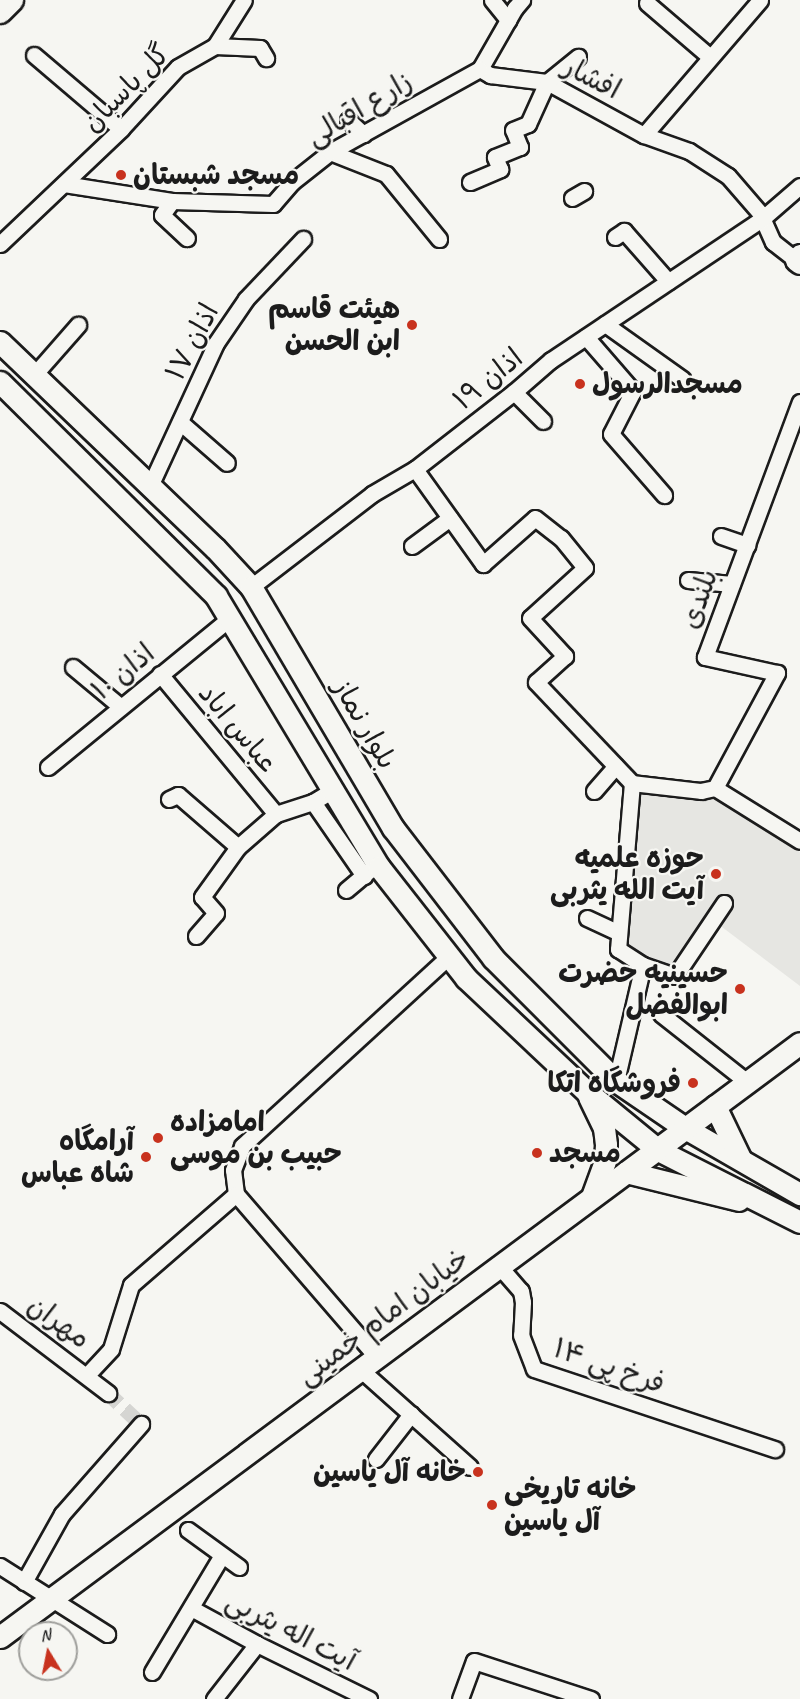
<!DOCTYPE html>
<html>
<head>
<meta charset="utf-8">
<style>
	body { margin:0 }
	#map { position:relative; width:800px; height:1699px; overflow:hidden; background:#f6f6f2; font-family:Caveat,"Playpen Sans Arabic",sans-serif }
	div>[style] { position:absolute }
	.built>* { inset:0; background:#e6e6e2 }
	.street-tunnel>* { height:15px; margin-top:-7.5px; transform-origin:0; background:repeating-linear-gradient(90deg,#d5d5d2 0 15px,transparent 0 23px) }
	.roads { filter:drop-shadow(2px 0 #1c1c1c) drop-shadow(-2px 0 #1c1c1c) drop-shadow(0 2px #1c1c1c) drop-shadow(0 -2px #1c1c1c) }
	.street>* { height:15px; margin:-7.5px; padding:0 7.5px; transform-origin:7.5px; border-radius:7.5px; background:#f6f6f2 }
	.secondary>* { height:21px; margin:-10.5px; padding:0 10.5px; transform-origin:10.5px; border-radius:10.5px; background:#f6f6f2 }
	.dots>* { width:16px; height:16px; translate:-50% -50%; box-sizing:border-box; border:3px solid #f6f6f2; border-radius:50% }
	span { translate:-50% -50%; white-space:nowrap; text-align:center; line-height:1.15; -webkit-text-stroke:4.5px #f6f6f2; paint-order:stroke }
	.street-label { font-size:28px; color:#1c1c1c }
	.poi-label { font-size:28px; color:#1c1c1c; font-weight:700 }
	.left { translate:0 -50%; text-align:left }
	.right { translate:-100% -50%; text-align:right }
	.north { position:absolute; left:18px; top:1621px; width:60px; height:60px; box-sizing:border-box; background:#f6f6f2; border:2px solid #9f9f9c; border-radius:50%; rotate:350deg; font-size:16px; font-weight:700; line-height:24px; text-align:center; color:#1c1c1c }
	.north::after { content:''; display:block; margin:auto; width:21px; height:27px; background:#c8321e; clip-path:polygon(50% 0,100% 100%,50% 72%,0 100%) }
</style>
</head>
<body>
<div id="map">
	<div class="built">
		<div style="clip-path:polygon(638px 791px,713px 798px,800px 852px,800px 986px,718px 924px,732px 902px,721px 896px,673px 966px,646px 959px,625px 945px)"></div>
	</div>
	<div class="street-tunnel">
		<div style="left:108px;top:1393px;width:45px;rotate:43.2deg"></div>
	</div>
	<div class="roads">
		<div class="street">
			<div style="left:492px;top:0;width:26px;rotate:51deg"></div>
			<div style="left:647px;top:3px;width:83px;rotate:40.6deg"></div>
			<div style="left:215px;top:46px;width:45px;rotate:2.5deg"></div>
			<div style="left:260px;top:48px;width:12px;rotate:59deg"></div>
			<div style="left:34px;top:55px;width:114px;rotate:40.4deg"></div>
			<div style="left:480px;top:69px;width:12px;rotate:31deg"></div>
			<div style="left:490px;top:75px;width:57px;rotate:7deg"></div>
			<div style="left:547px;top:82px;width:111px;rotate:28.7deg"></div>
			<div style="left:644px;top:135px;width:48px;rotate:19.6deg"></div>
			<div style="left:689px;top:151px;width:46px;rotate:32.7deg"></div>
			<div style="left:728px;top:176px;width:49px;rotate:49.1deg"></div>
			<div style="left:760px;top:213px;width:32px;rotate:66deg"></div>
			<div style="left:773px;top:242px;width:29px;rotate:38deg"></div>
			<div style="left:480px;top:69px;width:70px;rotate:-60.2deg"></div>
			<div style="left:515px;top:8px;width:11px;rotate:-49deg"></div>
			<div style="left:348px;top:120px;width:21px;rotate:43deg"></div>
			<div style="left:644px;top:135px;width:178px;rotate:-49.3deg"></div>
			<div style="left:330px;top:152px;width:60px;rotate:21.4deg"></div>
			<div style="left:386px;top:174px;width:84px;rotate:50.8deg"></div>
			<div style="left:470px;top:182px;width:33px;rotate:-23deg"></div>
			<div style="left:500px;top:169px;width:13px;rotate:-113deg"></div>
			<div style="left:495px;top:157px;width:27px;rotate:-22deg"></div>
			<div style="left:520px;top:147px;width:18px;rotate:-112deg"></div>
			<div style="left:513px;top:130px;width:16px;rotate:-22deg"></div>
			<div style="left:528px;top:124px;width:46px;rotate:-65.7deg"></div>
			<div style="left:547px;top:82px;width:40px;rotate:-39deg"></div>
			<div style="left:64px;top:184px;width:109px;rotate:8.9deg"></div>
			<div style="left:172px;top:201px;width:101px;rotate:1.7deg"></div>
			<div style="left:273px;top:204px;width:29px;rotate:-49deg"></div>
			<div style="left:292px;top:182px;width:48px;rotate:-38.3deg"></div>
			<div style="left:330px;top:152px;width:171px;rotate:-29deg"></div>
			<div style="left:572px;top:198px;width:14px;rotate:-30deg"></div>
			<div style="left:172px;top:201px;width:17px;rotate:126deg"></div>
			<div style="left:162px;top:215px;width:34px;rotate:43deg"></div>
			<div style="left:615px;top:237px;width:11px;rotate:-34deg"></div>
			<div style="left:624px;top:231px;width:67px;rotate:48.7deg"></div>
			<div style="left:0;top:244px;width:167px;rotate:-43.5deg"></div>
			<div style="left:121px;top:129px;width:84px;rotate:-47.4deg"></div>
			<div style="left:178px;top:67px;width:43px;rotate:-29.6deg"></div>
			<div style="left:215px;top:46px;width:54px;rotate:-57.8deg"></div>
			<div style="left:605px;top:324px;width:95px;rotate:35.5deg"></div>
			<div style="left:586px;top:337px;width:72px;rotate:49deg"></div>
			<div style="left:633px;top:391px;width:48px;rotate:117.1deg"></div>
			<div style="left:611px;top:434px;width:81px;rotate:49deg"></div>
			<div style="left:34px;top:375px;width:67px;rotate:-48.7deg"></div>
			<div style="left:514px;top:392px;width:41px;rotate:45deg"></div>
			<div style="left:180px;top:422px;width:62px;rotate:41.1deg"></div>
			<div style="left:415px;top:469px;width:117px;rotate:54.4deg"></div>
			<div style="left:483px;top:564px;width:69px;rotate:-41.5deg"></div>
			<div style="left:535px;top:518px;width:33px;rotate:38deg"></div>
			<div style="left:561px;top:538px;width:38px;rotate:51deg"></div>
			<div style="left:585px;top:568px;width:74px;rotate:137.7deg"></div>
			<div style="left:530px;top:618px;width:52px;rotate:47.4deg"></div>
			<div style="left:565px;top:656px;width:39px;rotate:138deg"></div>
			<div style="left:536px;top:682px;width:139px;rotate:46.5deg"></div>
			<div style="left:150px;top:486px;width:157px;rotate:-65.2deg"></div>
			<div style="left:216px;top:343px;width:53px;rotate:-55.7deg"></div>
			<div style="left:246px;top:299px;width:83px;rotate:-46.5deg"></div>
			<div style="left:721px;top:536px;width:28px;rotate:19deg"></div>
			<div style="left:412px;top:546px;width:47px;rotate:-36.4deg"></div>
			<div style="left:688px;top:580px;width:44px;rotate:5.2deg"></div>
			<div style="left:251px;top:587px;width:153px;rotate:-37.5deg"></div>
			<div style="left:372px;top:494px;width:50px;rotate:-30.2deg"></div>
			<div style="left:415px;top:469px;width:125px;rotate:-37.9deg"></div>
			<div style="left:514px;top:392px;width:49px;rotate:-40.9deg"></div>
			<div style="left:551px;top:360px;width:255px;rotate:-33.8deg"></div>
			<div style="left:763px;top:218px;width:49px;rotate:-40.9deg"></div>
			<div style="left:73px;top:667px;width:62px;rotate:39.8deg"></div>
			<div style="left:160px;top:674px;width:182px;rotate:50.4deg"></div>
			<div style="left:48px;top:767px;width:237px;rotate:-39.3deg"></div>
			<div style="left:715px;top:788px;width:131px;rotate:-61.7deg"></div>
			<div style="left:777px;top:673px;width:74px;rotate:-167.5deg"></div>
			<div style="left:705px;top:657px;width:272px;rotate:-69.6deg"></div>
			<div style="left:715px;top:788px;width:14px;rotate:168deg"></div>
			<div style="left:701px;top:791px;width:69px;rotate:-173.4deg"></div>
			<div style="left:632px;top:783px;width:167px;rotate:94.8deg"></div>
			<div style="left:618px;top:949px;width:30px;rotate:33deg"></div>
			<div style="left:643px;top:965px;width:34px;rotate:19deg"></div>
			<div style="left:675px;top:976px;width:88px;rotate:-56.1deg"></div>
			<div style="left:715px;top:788px;width:100px;rotate:31.9deg"></div>
			<div style="left:594px;top:791px;width:33px;rotate:-49deg"></div>
			<div style="left:169px;top:799px;width:10px;rotate:-24deg"></div>
			<div style="left:178px;top:795px;width:79px;rotate:40.9deg"></div>
			<div style="left:313px;top:802px;width:90px;rotate:55.4deg"></div>
			<div style="left:346px;top:890px;width:33px;rotate:-40deg"></div>
			<div style="left:587px;top:918px;width:35px;rotate:25deg"></div>
			<div style="left:196px;top:936px;width:30px;rotate:-49deg"></div>
			<div style="left:216px;top:913px;width:21px;rotate:-131deg"></div>
			<div style="left:202px;top:897px;width:62px;rotate:-54.2deg"></div>
			<div style="left:238px;top:847px;width:50px;rotate:-41deg"></div>
			<div style="left:276px;top:814px;width:39px;rotate:-18deg"></div>
			<div style="left:313px;top:802px;width:23px;rotate:-31deg"></div>
			<div style="left:661px;top:1014px;width:110px;rotate:38.3deg"></div>
			<div style="left:616px;top:1081px;width:119px;rotate:-76.9deg"></div>
			<div style="left:236px;top:1194px;width:24px;rotate:-97deg"></div>
			<div style="left:233px;top:1170px;width:26px;rotate:-69deg"></div>
			<div style="left:242px;top:1146px;width:281px;rotate:-42.5deg"></div>
			<div style="left:499px;top:1266px;width:33px;rotate:49deg"></div>
			<div style="left:521px;top:1291px;width:11px;rotate:80deg"></div>
			<div style="left:523px;top:1302px;width:33px;rotate:93deg"></div>
			<div style="left:521px;top:1335px;width:36px;rotate:69deg"></div>
			<div style="left:534px;top:1369px;width:254px;rotate:18.4deg"></div>
			<div style="left:0;top:1311px;width:136px;rotate:37.2deg"></div>
			<div style="left:360px;top:1369px;width:147px;rotate:41.7deg"></div>
			<div style="left:87px;top:1375px;width:35px;rotate:-47deg"></div>
			<div style="left:111px;top:1349px;width:67px;rotate:-72.6deg"></div>
			<div style="left:131px;top:1285px;width:139px;rotate:-40.9deg"></div>
			<div style="left:236px;top:1194px;width:214px;rotate:49.2deg"></div>
			<div style="left:376px;top:1459px;width:57px;rotate:-52.1deg"></div>
			<div style="left:188px;top:1530px;width:63px;rotate:36deg"></div>
			<div style="left:0;top:1566px;width:127px;rotate:32.4deg"></div>
			<div style="left:24px;top:1582px;width:78px;rotate:-60.8deg"></div>
			<div style="left:62px;top:1514px;width:120px;rotate:-48.7deg"></div>
			<div style="left:191px;top:1608px;width:75px;rotate:28.6deg"></div>
			<div style="left:257px;top:1644px;width:125px;rotate:26.2deg"></div>
			<div style="left:152px;top:1672px;width:136px;rotate:-59.1deg"></div>
			<div style="left:214px;top:1699px;width:70px;rotate:-52deg"></div>
			<div style="left:460px;top:1699px;width:40px;rotate:-69.8deg"></div>
			<div style="left:474px;top:1661px;width:123px;rotate:18deg"></div>
		</div>
		<div class="secondary">
			<div style="left:0;top:12px;width:17px;rotate:-45deg"></div>
			<div style="left:800px;top:255px;width:6px;rotate:129deg"></div>
			<div style="left:796px;top:260px;width:5px;rotate:37deg"></div>
			<div style="left:0;top:342px;width:298px;rotate:43.8deg"></div>
			<div style="left:215px;top:548px;width:53px;rotate:47.3deg"></div>
			<div style="left:251px;top:587px;width:280px;rotate:59.5deg"></div>
			<div style="left:393px;top:828px;width:164px;rotate:52.4deg"></div>
			<div style="left:493px;top:958px;width:174px;rotate:45deg"></div>
			<div style="left:616px;top:1081px;width:83px;rotate:34.3deg"></div>
			<div style="left:685px;top:1128px;width:133px;rotate:29.9deg"></div>
			<div style="left:0;top:382px;width:304px;rotate:44.7deg"></div>
			<div style="left:216px;top:596px;width:316px;rotate:59deg"></div>
			<div style="left:379px;top:867px;width:141px;rotate:51.9deg"></div>
			<div style="left:466px;top:978px;width:165px;rotate:43.3deg"></div>
			<div style="left:586px;top:1091px;width:93px;rotate:39.3deg"></div>
			<div style="left:658px;top:1150px;width:159px;rotate:26.9deg"></div>
			<div style="left:589px;top:1097px;width:34px;rotate:64deg"></div>
			<div style="left:604px;top:1128px;width:17px;rotate:83deg"></div>
			<div style="left:606px;top:1145px;width:16px;rotate:94deg"></div>
			<div style="left:605px;top:1161px;width:38px;rotate:110deg"></div>
			<div style="left:715px;top:1106px;width:58px;rotate:64.3deg"></div>
			<div style="left:626px;top:1172px;width:116px;rotate:13.9deg"></div>
			<div style="left:0;top:1637px;width:996px;rotate:-36.59deg"></div>
		</div>
	</div>
	<div class="dots">
		<div style="left:121px;top:175px;background:#c8321e"></div>
		<div style="left:412px;top:325px;background:#c8321e"></div>
		<div style="left:580px;top:384px;background:#c8321e"></div>
		<div style="left:716px;top:874px;background:#c8321e"></div>
		<div style="left:740px;top:989px;background:#c8321e"></div>
		<div style="left:693px;top:1083px;background:#c8321e"></div>
		<div style="left:158px;top:1138px;background:#c8321e"></div>
		<div style="left:537px;top:1153px;background:#c8321e"></div>
		<div style="left:146px;top:1157px;background:#c8321e"></div>
		<div style="left:478px;top:1472px;background:#c8321e"></div>
		<div style="left:492px;top:1505px;background:#c8321e"></div>
	</div>
	<div class="street-label">
		<span style="left:592px;top:78px;rotate:27deg">افشار</span>
		<span style="left:126px;top:88px;rotate:-45deg">گل پاسبان</span>
		<span style="left:359px;top:109px;rotate:-31deg">زارع اقبالی</span>
		<span style="left:192px;top:342px;rotate:-62deg">اذان ۱۷</span>
		<span style="left:488px;top:379px;rotate:-39deg">اذان ۱۹</span>
		<span style="left:699px;top:599px;rotate:-70deg">بلندی</span>
		<span style="left:123px;top:672px;rotate:-39deg">اذان ۱۰</span>
		<span style="left:365px;top:724px;rotate:60deg">بلوار نماز</span>
		<span style="left:238px;top:728px;rotate:50deg">عباس اباد</span>
		<span style="left:383px;top:1317px;rotate:-37deg">خیابان امام خمینی</span>
		<span style="left:59px;top:1322px;rotate:36deg">مهران</span>
		<span style="left:609px;top:1366px;rotate:19deg">فرخ پی ۱۴</span>
		<span style="left:291px;top:1631px;rotate:27deg">آیت اله یثربی</span>
	</div>
	<div class="poi-label">
		<span class="left" style="left:133px;top:175px">مسجد شبستان</span>
		<span class="right" style="left:400px;top:325px">هیئت قاسم<br>ابن الحسن</span>
		<span class="left" style="left:592px;top:384px">مسجدالرسول</span>
		<span class="right" style="left:704px;top:874px">حوزه علمیه<br>آیت الله یثربی</span>
		<span class="right" style="left:728px;top:989px">حسینیه حضرت<br>ابوالفضل</span>
		<span class="right" style="left:681px;top:1083px">فروشگاه اتکا</span>
		<span class="left" style="left:170px;top:1138px">امامزاده<br>حبیب بن موسی</span>
		<span class="right" style="left:134px;top:1157px">آرامگاه<br>شاه عباس</span>
		<span class="left" style="left:549px;top:1153px">مسجد</span>
		<span class="right" style="left:466px;top:1472px">خانه آل یاسین</span>
		<span class="left" style="left:504px;top:1505px">خانه تاریخی<br>آل یاسین</span>
	</div>
	<div class="north">N</div>
</div>
</body>
</html>
